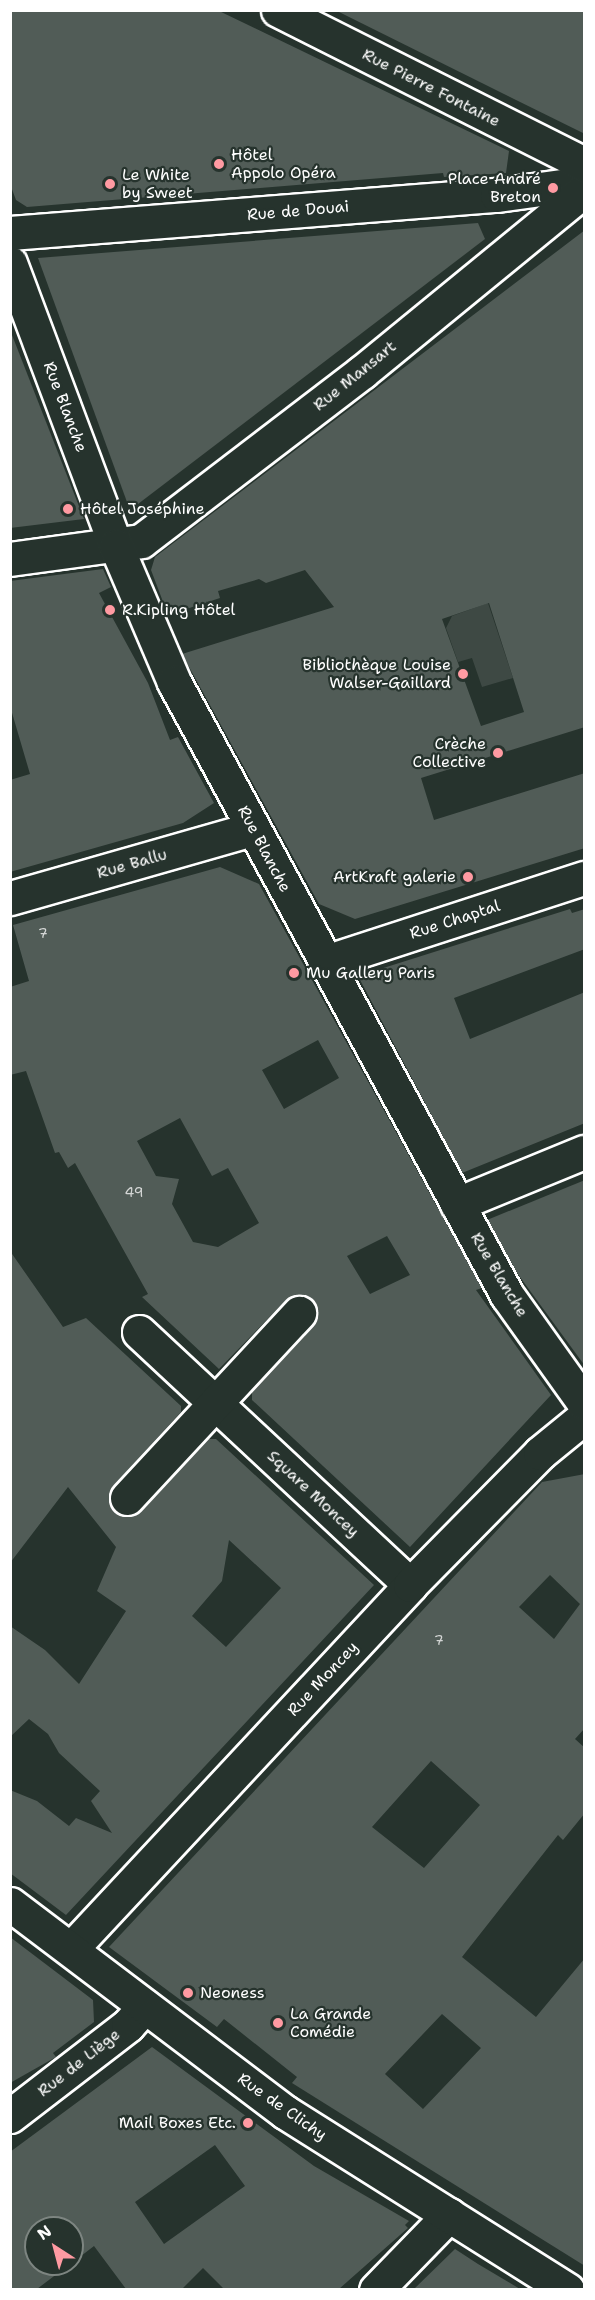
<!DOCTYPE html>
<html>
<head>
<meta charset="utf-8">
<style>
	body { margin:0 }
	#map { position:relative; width:595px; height:2300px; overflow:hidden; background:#26332d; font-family:"Shantell Sans",sans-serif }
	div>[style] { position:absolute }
	.green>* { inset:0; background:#3e4944 }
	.building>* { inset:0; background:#515c57 }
	.roads { filter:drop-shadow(2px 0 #fff) drop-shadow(-2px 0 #fff) drop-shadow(0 2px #fff) drop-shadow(0 -2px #fff) }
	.minor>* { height:33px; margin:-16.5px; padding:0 16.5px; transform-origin:16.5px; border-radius:16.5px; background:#26332d }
	.tertiary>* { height:33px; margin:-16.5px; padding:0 16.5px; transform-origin:16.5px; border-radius:16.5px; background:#26332d }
	.dots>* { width:16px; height:16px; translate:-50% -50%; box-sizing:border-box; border:3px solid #26332d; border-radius:50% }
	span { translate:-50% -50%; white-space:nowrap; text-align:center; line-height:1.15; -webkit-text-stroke:4.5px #26332d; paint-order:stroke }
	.number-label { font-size:14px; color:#d4d6d5 }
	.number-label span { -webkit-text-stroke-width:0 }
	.street-label { font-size:16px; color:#fff }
	.poi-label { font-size:16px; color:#fff }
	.left { translate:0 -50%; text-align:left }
	.right { translate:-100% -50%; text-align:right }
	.frame { position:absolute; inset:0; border:12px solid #fff; pointer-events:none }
	.north { position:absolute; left:24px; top:2216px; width:60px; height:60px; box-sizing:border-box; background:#26332d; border:2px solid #7d8581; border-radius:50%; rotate:324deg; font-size:16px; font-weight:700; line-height:24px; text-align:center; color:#fff }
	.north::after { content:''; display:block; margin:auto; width:21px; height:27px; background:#ff9aa2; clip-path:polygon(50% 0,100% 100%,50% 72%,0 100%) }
</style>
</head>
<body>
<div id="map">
	<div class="green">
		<div style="clip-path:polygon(488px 603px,513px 678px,482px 687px,472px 658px,458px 662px,446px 628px,452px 616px)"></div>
	</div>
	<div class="building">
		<div style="clip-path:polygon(10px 10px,217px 10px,509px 151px,506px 173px,444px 177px,443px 173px,27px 207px,16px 200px,10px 184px)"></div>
		<div style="clip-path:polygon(335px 10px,585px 10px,585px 134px,514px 99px)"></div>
		<div style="clip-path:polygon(478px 223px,485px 239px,138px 504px,127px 502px,38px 258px)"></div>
		<div style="clip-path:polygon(evenodd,585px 230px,585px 727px,421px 778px,434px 820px,585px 773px,585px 848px,355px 919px,319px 904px,182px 654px,334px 607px,305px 570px,266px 583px,259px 579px,218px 591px,220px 598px,168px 615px,151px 570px,155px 557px,585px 230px,489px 603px,524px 712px,481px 726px,442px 619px,489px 603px)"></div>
		<div style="clip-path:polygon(10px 336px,12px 335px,84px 519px,10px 528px)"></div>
		<div style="clip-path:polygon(103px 569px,111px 587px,99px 593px,148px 683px,170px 740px,178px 737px,214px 803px,183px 823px,10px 872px,10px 780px,30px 774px,10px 706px,10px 581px)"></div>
		<div style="clip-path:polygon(evenodd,220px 867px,259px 884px,482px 1288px,476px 1290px,551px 1395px,410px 1547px,252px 1400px,252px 1391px,313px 1325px,317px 1308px,312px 1300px,303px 1295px,286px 1300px,219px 1369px,142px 1297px,148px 1294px,75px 1163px,68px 1168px,59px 1152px,55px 1153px,26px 1071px,10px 1075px,10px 987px,29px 981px,13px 925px,220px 867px,318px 1040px,339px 1078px,284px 1109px,262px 1070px,318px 1040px,220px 867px,180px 1118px,212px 1176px,228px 1168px,259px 1223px,218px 1247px,193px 1242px,172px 1204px,179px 1179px,156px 1176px,137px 1141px,180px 1118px,220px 867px,387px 1236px,410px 1275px,370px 1294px,347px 1256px,387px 1236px)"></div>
		<div style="clip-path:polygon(570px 909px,572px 913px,585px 909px,585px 949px,454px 998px,470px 1039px,585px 992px,585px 1123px,462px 1173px,358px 976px)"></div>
		<div style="clip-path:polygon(585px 1180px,585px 1366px,517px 1273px,487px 1220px)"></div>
		<div style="clip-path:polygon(evenodd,10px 1251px,63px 1327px,86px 1318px,181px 1406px,181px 1412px,113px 1486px,109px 1503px,115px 1512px,123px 1516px,140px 1511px,208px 1439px,216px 1439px,374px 1585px,66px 1915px,10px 1873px,10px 1790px,37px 1801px,69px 1826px,76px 1818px,112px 1833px,91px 1801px,100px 1791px,59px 1753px,48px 1734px,29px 1719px,10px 1737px,10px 1626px,45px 1650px,79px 1684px,126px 1611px,97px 1591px,116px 1547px,68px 1487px,10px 1563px,10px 1251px,229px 1540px,281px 1588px,226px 1647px,192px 1616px,222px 1581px,229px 1540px)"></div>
		<div style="clip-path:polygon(evenodd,585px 1474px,585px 1728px,575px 1739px,585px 1748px,585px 1813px,563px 1840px,558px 1835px,462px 1957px,536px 2017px,585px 1958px,585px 2266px,292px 2083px,297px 2077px,224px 2019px,217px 2027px,109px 1947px,542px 1482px,585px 1474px,550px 1575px,580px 1604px,554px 1639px,519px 1607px,550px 1575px,585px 1474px,431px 1761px,480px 1805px,424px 1868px,372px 1827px,431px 1761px,585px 1474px,442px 2014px,481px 2048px,423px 2109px,385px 2074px,442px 2014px)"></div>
		<div style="clip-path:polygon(10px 1937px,93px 2000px,94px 2022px,53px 2053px,56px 2057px,10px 2083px)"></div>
		<div style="clip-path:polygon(evenodd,152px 2047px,314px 2166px,409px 2221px,405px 2225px,408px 2228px,339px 2289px,224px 2289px,203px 2268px,182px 2289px,126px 2289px,94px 2246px,72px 2263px,72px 2228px,36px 2228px,36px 2264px,70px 2264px,37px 2289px,10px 2289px,10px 2152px,152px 2047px,215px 2145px,245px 2186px,164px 2244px,135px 2202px,215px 2145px)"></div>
		<div style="clip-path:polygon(455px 2249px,478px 2264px,520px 2289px,414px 2289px)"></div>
	</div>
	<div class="roads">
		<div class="minor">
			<div style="left:10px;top:233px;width:488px;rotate:-4.5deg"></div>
			<div style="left:497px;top:195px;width:88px;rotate:-7.9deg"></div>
			<div style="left:10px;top:559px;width:132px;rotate:-7.8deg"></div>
			<div style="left:141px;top:541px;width:278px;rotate:-37.4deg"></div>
			<div style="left:362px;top:372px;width:287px;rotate:-39.3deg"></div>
			<div style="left:10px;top:898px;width:252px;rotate:-15.9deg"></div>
			<div style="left:325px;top:962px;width:272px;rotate:-18deg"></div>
			<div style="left:457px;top:1204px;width:137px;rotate:-22.3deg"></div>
			<div style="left:139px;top:1332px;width:371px;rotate:43deg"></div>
			<div style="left:127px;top:1498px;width:253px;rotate:-47.1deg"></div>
			<div style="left:71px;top:1949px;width:497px;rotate:-47deg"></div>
			<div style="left:410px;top:1585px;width:185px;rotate:-45.4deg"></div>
			<div style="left:540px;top:1453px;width:57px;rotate:-39.3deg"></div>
			<div style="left:10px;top:2116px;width:149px;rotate:-37.6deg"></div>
			<div style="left:128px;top:2025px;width:25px;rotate:-48deg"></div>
			<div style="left:376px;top:2290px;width:105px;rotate:-45.8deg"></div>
		</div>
		<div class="tertiary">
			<div style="left:278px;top:10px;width:343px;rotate:26.7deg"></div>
			<div style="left:10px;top:263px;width:302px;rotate:69.5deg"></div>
			<div style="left:116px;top:546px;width:148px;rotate:66.9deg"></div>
			<div style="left:174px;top:682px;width:698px;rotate:61.49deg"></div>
			<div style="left:507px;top:1295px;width:133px;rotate:54.5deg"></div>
			<div style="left:10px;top:1904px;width:345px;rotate:37.1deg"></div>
			<div style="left:285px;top:2112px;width:334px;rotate:32.2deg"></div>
		</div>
	</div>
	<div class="dots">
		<div style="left:219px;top:164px;background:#ff9aa2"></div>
		<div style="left:110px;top:184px;background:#ff9aa2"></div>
		<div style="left:553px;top:188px;background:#ff9aa2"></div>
		<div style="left:68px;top:509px;background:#ff9aa2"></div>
		<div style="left:110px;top:610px;background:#ff9aa2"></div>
		<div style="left:463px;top:674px;background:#ff9aa2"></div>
		<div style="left:498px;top:753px;background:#ff9aa2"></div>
		<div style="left:468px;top:877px;background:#ff9aa2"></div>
		<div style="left:294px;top:973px;background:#ff9aa2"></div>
		<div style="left:188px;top:1993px;background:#ff9aa2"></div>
		<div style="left:278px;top:2023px;background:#ff9aa2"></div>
		<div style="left:248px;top:2123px;background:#ff9aa2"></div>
	</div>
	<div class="number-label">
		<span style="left:43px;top:933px">7</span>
		<span style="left:134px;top:1192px">49</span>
		<span style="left:439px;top:1640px">7</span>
	</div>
	<div class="street-label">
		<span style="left:431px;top:88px;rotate:27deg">Rue Pierre Fontaine</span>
		<span style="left:298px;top:211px;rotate:-5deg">Rue de Douai</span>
		<span style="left:355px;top:376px;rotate:-39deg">Rue Mansart</span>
		<span style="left:65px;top:407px;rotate:69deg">Rue Blanche</span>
		<span style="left:264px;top:849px;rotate:62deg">Rue Blanche</span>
		<span style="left:132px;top:864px;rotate:-16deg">Rue Ballu</span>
		<span style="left:455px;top:920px;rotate:-18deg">Rue Chaptal</span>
		<span style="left:499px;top:1275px;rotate:59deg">Rue Blanche</span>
		<span style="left:313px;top:1494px;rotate:43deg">Square Moncey</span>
		<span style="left:323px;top:1679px;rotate:-47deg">Rue Moncey</span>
		<span style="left:79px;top:2063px;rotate:-38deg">Rue de Liège</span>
		<span style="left:282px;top:2107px;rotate:35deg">Rue de Clichy</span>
	</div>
	<div class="poi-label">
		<span class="left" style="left:231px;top:164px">Hôtel<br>Appolo Opéra</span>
		<span class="left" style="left:122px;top:184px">Le White<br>by Sweet</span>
		<span class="right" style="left:541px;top:188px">Place André<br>Breton</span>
		<span class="left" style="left:80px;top:509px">Hôtel Joséphine</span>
		<span class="left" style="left:122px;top:610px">R.Kipling Hôtel</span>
		<span class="right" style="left:451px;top:674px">Bibliothèque Louise<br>Walser-Gaillard</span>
		<span class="right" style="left:486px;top:753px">Crèche<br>Collective</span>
		<span class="right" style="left:456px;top:877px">ArtKraft galerie</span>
		<span class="left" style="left:306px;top:973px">Mu Gallery Paris</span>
		<span class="left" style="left:200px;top:1993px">Neoness</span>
		<span class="left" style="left:290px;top:2023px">La Grande<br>Comédie</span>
		<span class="right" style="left:236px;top:2123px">Mail Boxes Etc.</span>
	</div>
	<div class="frame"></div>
	<div class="north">N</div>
</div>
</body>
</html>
